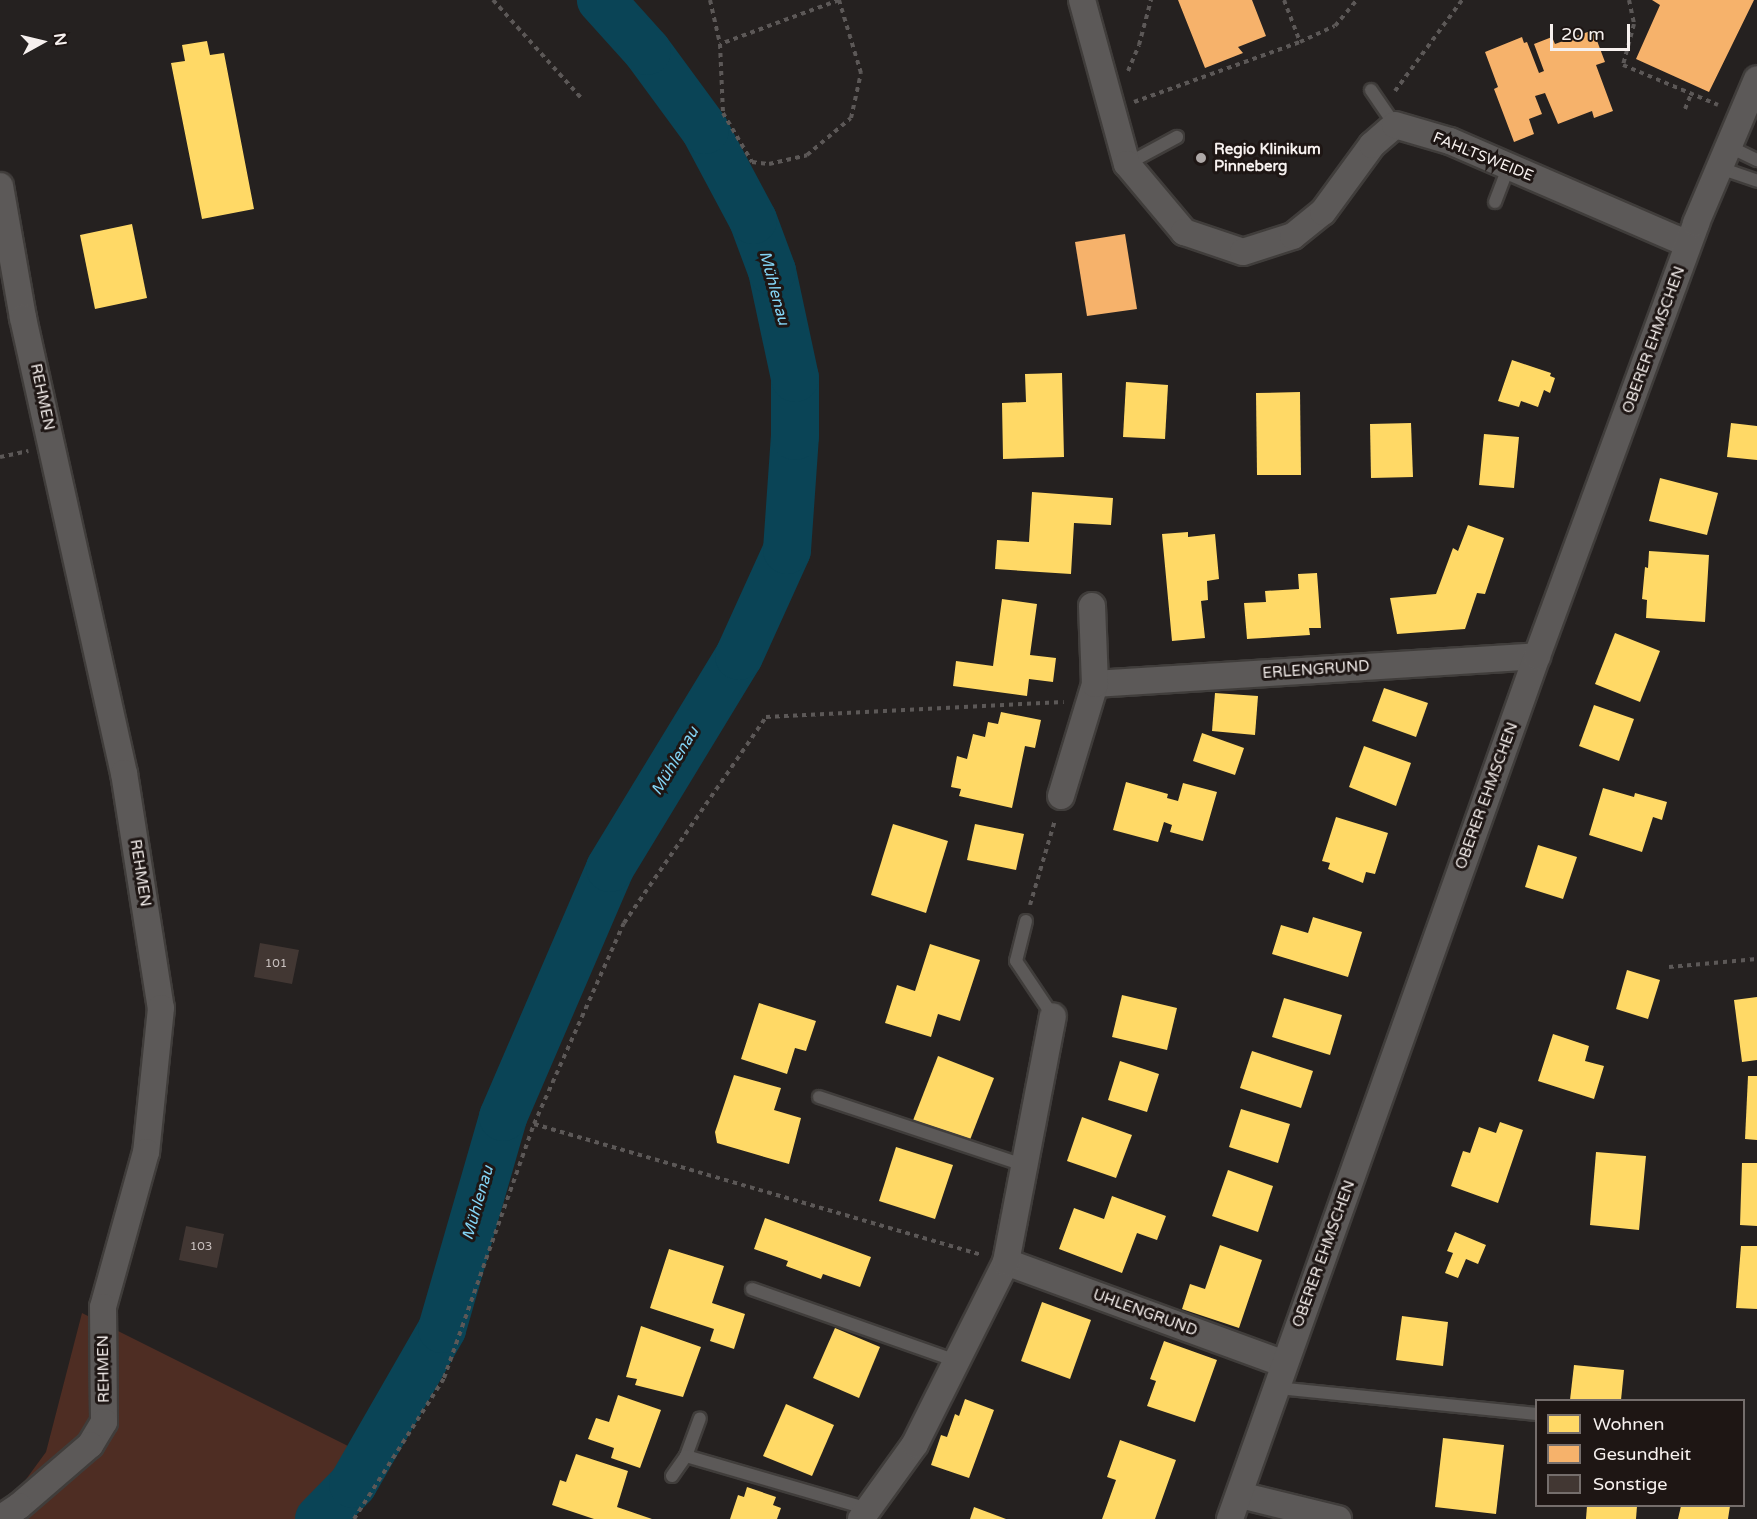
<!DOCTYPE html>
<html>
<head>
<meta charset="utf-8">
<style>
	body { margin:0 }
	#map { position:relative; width:1757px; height:1519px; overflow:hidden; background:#252120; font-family:"Varela Round",sans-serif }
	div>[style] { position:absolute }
	.green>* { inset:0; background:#4e2d23 }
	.homes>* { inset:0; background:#ffd966 }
	.health>* { inset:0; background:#f6b26b }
	.river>* { height:48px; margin:-24px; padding:0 24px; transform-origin:24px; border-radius:24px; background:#0a4456 }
	.building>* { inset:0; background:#423733 }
	.path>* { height:4px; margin-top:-2px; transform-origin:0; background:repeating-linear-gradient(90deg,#5c5857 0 4.5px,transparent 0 9px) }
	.roads { filter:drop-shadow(2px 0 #403d3b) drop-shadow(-2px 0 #403d3b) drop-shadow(0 2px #403d3b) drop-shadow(0 -2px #403d3b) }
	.lane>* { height:12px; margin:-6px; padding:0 6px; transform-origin:6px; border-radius:6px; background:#5c5958 }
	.street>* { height:26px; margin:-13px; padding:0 13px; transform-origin:13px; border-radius:13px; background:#5c5958 }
	.dots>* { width:16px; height:16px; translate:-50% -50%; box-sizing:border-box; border:3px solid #1e1614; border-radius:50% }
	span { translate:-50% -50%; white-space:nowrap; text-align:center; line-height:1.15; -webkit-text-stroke:6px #1e1614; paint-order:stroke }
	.number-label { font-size:12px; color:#cac2c0 }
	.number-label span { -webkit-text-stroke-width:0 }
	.poi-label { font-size:15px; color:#f7f1ef; font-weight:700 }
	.left { translate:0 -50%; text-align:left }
	.street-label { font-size:15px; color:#f7f1ef }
	.water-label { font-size:16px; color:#83d4f5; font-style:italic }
	.legend { position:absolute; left:1535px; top:1399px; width:210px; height:108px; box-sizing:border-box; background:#1e1614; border:2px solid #756e6c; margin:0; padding:8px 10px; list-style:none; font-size:18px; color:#f7f1ef }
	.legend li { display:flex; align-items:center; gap:12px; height:30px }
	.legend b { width:30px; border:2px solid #756e6c }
	.north { position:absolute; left:12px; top:12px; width:60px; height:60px; -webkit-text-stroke:4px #1e1614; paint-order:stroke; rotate:82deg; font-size:16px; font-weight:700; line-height:24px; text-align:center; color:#f7f1ef }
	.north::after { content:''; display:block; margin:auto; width:21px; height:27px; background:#f7f1ef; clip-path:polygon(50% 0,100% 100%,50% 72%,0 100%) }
	.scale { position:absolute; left:1550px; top:24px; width:80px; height:27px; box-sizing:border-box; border:3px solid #f7f1ef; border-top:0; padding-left:8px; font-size:18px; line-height:21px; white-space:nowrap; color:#f7f1ef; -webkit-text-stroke:4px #1e1614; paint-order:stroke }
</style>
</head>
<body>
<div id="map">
	<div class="green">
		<div style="clip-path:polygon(82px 1313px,356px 1450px,296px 1519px,0 1519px,13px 1497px,46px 1452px)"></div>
	</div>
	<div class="homes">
		<div style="clip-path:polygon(207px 41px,210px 55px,224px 53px,254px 209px,202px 219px,171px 63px,185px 61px,182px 45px)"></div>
		<div style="clip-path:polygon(132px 224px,147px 298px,95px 309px,80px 235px)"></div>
		<div style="clip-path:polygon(1512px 360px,1551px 373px,1550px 376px,1555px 378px,1550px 393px,1544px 390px,1538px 407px,1521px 401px,1519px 407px,1498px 401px)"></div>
		<div style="clip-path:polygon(1062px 373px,1064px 457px,1003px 459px,1002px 403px,1026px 402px,1025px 374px)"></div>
		<div style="clip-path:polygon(1126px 382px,1168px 385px,1165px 439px,1123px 437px)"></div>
		<div style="clip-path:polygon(1300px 392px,1301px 475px,1257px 475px,1256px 393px)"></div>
		<div style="clip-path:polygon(1411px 423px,1413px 477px,1371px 478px,1370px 424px)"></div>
		<div style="clip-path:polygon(1731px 423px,1757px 426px,1757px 460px,1727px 457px)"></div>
		<div style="clip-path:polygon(1484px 434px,1519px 437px,1514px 488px,1479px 485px)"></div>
		<div style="clip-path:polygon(1660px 478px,1718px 493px,1707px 535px,1649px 521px)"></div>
		<div style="clip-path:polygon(1032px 492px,1113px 498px,1111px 525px,1074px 523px,1071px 574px,995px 569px,997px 540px,1029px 542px)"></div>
		<div style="clip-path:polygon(1468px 525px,1504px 538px,1485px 594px,1477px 593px,1465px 629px,1397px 634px,1390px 598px,1436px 594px,1453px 548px,1458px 551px)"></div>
		<div style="clip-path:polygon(1188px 532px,1188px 537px,1215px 534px,1219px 579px,1207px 581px,1208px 600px,1201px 601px,1205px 638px,1172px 641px,1162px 534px)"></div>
		<div style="clip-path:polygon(1649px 551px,1709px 555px,1705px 622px,1646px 618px,1647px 600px,1642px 599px,1645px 567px,1648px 568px)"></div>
		<div style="clip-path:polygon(1317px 573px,1321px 628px,1309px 628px,1310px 635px,1247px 639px,1244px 603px,1266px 602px,1265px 591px,1299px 589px,1298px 574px)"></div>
		<div style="clip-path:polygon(1002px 599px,1037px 604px,1030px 655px,1056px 658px,1053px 682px,1029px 679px,1027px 696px,953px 686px,956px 661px,993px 666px)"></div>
		<div style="clip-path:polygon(1615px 633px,1660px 651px,1640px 702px,1595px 684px)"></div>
		<div style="clip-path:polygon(1384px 688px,1428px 703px,1416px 737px,1372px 721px)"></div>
		<div style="clip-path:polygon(1215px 693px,1258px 696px,1255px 735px,1212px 731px)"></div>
		<div style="clip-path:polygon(1594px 705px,1634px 719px,1619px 761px,1579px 746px)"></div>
		<div style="clip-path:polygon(1001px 712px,1041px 720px,1035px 748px,1025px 746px,1012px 808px,959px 796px,961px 789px,951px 787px,957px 756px,967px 759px,973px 734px,985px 737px,988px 722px,998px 724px)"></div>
		<div style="clip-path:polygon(1202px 733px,1244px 748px,1235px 775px,1193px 761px)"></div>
		<div style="clip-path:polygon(1364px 746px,1411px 763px,1396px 806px,1349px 787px)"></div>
		<div style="clip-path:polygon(1126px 782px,1168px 794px,1167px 798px,1178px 801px,1183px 783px,1217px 792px,1203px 841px,1170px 832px,1172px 825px,1164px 822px,1158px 842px,1113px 830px)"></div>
		<div style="clip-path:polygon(1603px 788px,1634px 797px,1635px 793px,1667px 802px,1662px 820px,1653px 817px,1642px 852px,1589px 835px)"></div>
		<div style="clip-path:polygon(1336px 817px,1388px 833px,1375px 874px,1366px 872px,1363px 883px,1328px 869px,1330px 863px,1322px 861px)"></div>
		<div style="clip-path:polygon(893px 824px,948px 841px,926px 913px,871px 895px)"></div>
		<div style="clip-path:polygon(975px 824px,1024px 834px,1016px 870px,967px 860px)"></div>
		<div style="clip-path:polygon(1538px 845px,1577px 857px,1563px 899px,1525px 887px)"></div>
		<div style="clip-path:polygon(1313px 917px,1362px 932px,1348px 977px,1272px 954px,1281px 925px,1308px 933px)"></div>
		<div style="clip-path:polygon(930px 944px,980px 960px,960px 1021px,938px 1014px,931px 1037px,885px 1023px,897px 985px,915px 991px)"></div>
		<div style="clip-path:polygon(1627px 970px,1660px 980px,1648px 1019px,1616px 1009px)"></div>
		<div style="clip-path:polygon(1122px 995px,1177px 1008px,1167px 1050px,1112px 1037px)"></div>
		<div style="clip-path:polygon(1757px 997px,1757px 1060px,1742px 1062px,1734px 1000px)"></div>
		<div style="clip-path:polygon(1284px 998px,1342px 1015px,1330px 1055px,1272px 1037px)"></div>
		<div style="clip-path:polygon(759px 1003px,816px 1021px,806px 1051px,795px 1048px,787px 1074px,741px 1059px)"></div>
		<div style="clip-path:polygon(1553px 1034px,1589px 1046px,1585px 1061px,1604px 1066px,1594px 1099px,1538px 1081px)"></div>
		<div style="clip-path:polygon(1252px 1051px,1313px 1071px,1301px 1108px,1240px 1088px)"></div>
		<div style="clip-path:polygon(938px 1056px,994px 1078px,968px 1145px,912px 1123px)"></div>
		<div style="clip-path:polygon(1120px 1061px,1159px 1074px,1147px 1112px,1108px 1100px)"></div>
		<div style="clip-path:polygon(734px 1075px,781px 1088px,774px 1110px,801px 1118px,789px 1164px,717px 1143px,715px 1132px)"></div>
		<div style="clip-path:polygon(1748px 1076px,1757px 1076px,1757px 1140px,1745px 1139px)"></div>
		<div style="clip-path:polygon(1241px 1109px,1290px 1124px,1278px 1163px,1229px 1147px)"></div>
		<div style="clip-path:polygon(1082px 1117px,1132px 1135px,1116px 1178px,1067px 1161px)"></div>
		<div style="clip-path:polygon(1500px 1122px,1523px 1130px,1498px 1203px,1451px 1186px,1463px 1151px,1470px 1153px,1479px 1127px,1496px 1133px)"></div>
		<div style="clip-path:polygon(896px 1147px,953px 1165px,935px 1219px,879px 1201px)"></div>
		<div style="clip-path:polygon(1596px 1152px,1646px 1156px,1639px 1230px,1590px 1225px)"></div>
		<div style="clip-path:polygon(1742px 1163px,1757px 1163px,1757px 1226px,1740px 1225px)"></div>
		<div style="clip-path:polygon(1228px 1170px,1273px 1186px,1258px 1232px,1212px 1216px)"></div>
		<div style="clip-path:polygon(1112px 1196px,1166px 1216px,1157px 1240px,1137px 1233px,1122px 1273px,1059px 1249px,1074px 1208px,1104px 1219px)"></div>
		<div style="clip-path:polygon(765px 1218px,871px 1257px,860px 1287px,823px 1274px,821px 1279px,786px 1266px,788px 1261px,754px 1249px)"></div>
		<div style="clip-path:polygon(1455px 1232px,1486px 1245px,1478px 1264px,1466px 1259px,1458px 1278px,1445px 1273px,1453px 1253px,1447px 1251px)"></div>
		<div style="clip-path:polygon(1220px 1245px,1262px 1260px,1239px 1328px,1182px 1309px,1190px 1284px,1205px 1289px)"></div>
		<div style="clip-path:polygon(1741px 1246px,1757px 1246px,1757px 1309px,1736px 1308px)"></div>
		<div style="clip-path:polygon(669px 1249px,724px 1266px,712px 1303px,745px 1314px,734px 1349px,710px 1341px,714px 1329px,650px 1308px)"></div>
		<div style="clip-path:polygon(1042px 1302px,1091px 1320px,1070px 1379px,1021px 1361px)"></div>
		<div style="clip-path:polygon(1402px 1316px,1448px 1322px,1443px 1366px,1396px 1360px)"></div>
		<div style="clip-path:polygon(641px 1326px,701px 1347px,683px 1397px,635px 1385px,637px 1379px,626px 1377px)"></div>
		<div style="clip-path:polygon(835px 1328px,880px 1347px,859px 1398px,813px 1378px)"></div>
		<div style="clip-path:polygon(1164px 1341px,1217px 1360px,1195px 1422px,1147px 1406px,1156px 1381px,1150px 1379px)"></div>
		<div style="clip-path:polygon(1574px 1365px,1624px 1370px,1621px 1400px,1570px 1400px)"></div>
		<div style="clip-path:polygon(618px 1395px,661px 1410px,640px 1468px,611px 1458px,614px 1448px,588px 1439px,596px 1418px,609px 1422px)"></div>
		<div style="clip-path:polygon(965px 1399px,994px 1410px,969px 1478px,931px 1465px,941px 1435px,947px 1437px,955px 1414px,959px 1416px)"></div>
		<div style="clip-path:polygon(786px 1404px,834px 1425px,812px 1476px,763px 1456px)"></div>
		<div style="clip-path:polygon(1443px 1438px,1504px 1445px,1496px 1514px,1435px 1507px)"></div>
		<div style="clip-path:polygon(1120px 1440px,1176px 1460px,1155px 1519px,1102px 1519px,1116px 1480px,1107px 1477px)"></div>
		<div style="clip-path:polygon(576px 1454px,628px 1471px,617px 1507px,652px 1519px,594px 1519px,552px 1505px,560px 1480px,566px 1482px)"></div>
		<div style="clip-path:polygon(747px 1487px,776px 1497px,773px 1505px,781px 1508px,777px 1519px,730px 1519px,738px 1495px,744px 1497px)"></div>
		<div style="clip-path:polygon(1587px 1506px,1637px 1506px,1636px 1519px,1586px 1519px)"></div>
		<div style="clip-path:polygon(1681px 1506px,1730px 1506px,1728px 1519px,1678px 1519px)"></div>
		<div style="clip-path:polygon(974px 1507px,1006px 1519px,970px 1519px)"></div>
	</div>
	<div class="health">
		<div style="clip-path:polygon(1178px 0,1252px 0,1266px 36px,1238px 47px,1243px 53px,1205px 68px)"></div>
		<div style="clip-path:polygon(1652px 0,1754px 0,1709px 92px,1636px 59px,1660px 5px)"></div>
		<div style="clip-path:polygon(1593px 30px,1605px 62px,1596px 65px,1613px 111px,1594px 118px,1592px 111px,1558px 124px,1545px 93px,1535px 96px,1542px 114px,1529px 119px,1534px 134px,1514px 142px,1494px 89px,1498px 87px,1485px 52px,1522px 37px,1524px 43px,1527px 42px,1539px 73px,1544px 71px,1534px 44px,1552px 37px,1555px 44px)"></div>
		<div style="clip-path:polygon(1125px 234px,1137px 309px,1087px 316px,1075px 242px)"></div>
	</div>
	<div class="river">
		<div style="left:319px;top:1519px;width:49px;rotate:-45.8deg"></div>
		<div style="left:353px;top:1484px;width:179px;rotate:-60.1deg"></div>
		<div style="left:442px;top:1329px;width:221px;rotate:-73.9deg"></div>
		<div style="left:503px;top:1117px;width:271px;rotate:-66.7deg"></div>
		<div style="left:610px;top:868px;width:248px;rotate:-58.7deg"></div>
		<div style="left:739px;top:656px;width:116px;rotate:-65.6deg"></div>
		<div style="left:787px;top:550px;width:114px;rotate:-86deg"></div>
		<div style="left:795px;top:436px;width:58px;rotate:-90deg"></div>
		<div style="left:795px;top:378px;width:109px;rotate:-102.1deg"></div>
		<div style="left:772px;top:271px;width:54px;rotate:-110.4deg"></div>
		<div style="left:753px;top:220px;width:102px;rotate:-118.1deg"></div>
		<div style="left:705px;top:130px;width:98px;rotate:-126.3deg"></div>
		<div style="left:647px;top:51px;width:69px;rotate:-132deg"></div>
	</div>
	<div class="building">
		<div style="clip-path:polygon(260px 943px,299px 950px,292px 984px,254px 977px)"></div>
		<div style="clip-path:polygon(186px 1226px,224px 1234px,217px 1268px,179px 1260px)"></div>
	</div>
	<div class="path">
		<div style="left:493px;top:0;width:133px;rotate:48deg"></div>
		<div style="left:710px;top:0;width:45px;rotate:77.2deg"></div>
		<div style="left:839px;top:0;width:127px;rotate:159.7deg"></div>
		<div style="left:720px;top:44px;width:69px;rotate:87.5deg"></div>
		<div style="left:723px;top:113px;width:57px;rotate:59.4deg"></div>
		<div style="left:752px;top:162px;width:17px;rotate:7deg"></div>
		<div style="left:769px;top:164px;width:39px;rotate:-13deg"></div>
		<div style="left:807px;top:155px;width:57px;rotate:-40.1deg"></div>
		<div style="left:851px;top:118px;width:46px;rotate:-77.5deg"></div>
		<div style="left:861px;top:73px;width:76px;rotate:-106.8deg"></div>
		<div style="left:1284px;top:0;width:45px;rotate:69.1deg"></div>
		<div style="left:1629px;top:0;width:25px;rotate:78deg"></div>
		<div style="left:1634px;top:24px;width:42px;rotate:105deg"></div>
		<div style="left:1623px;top:65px;width:103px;rotate:22.8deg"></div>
		<div style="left:1128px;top:71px;width:28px;rotate:-67deg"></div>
		<div style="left:1139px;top:45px;width:47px;rotate:-75.1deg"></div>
		<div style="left:1395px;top:91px;width:113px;rotate:-53.6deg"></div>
		<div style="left:1134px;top:102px;width:177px;rotate:-19.9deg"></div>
		<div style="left:1300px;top:42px;width:38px;rotate:-25deg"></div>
		<div style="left:1335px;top:26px;width:34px;rotate:-50deg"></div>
		<div style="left:1685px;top:109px;width:16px;rotate:-68deg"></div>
		<div style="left:0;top:457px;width:29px;rotate:-12deg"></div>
		<div style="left:1030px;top:905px;width:89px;rotate:-73.6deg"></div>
		<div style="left:1669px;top:967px;width:88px;rotate:-5.2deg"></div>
		<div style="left:534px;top:1124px;width:467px;rotate:16.3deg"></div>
		<div style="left:354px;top:1519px;width:167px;rotate:-57.4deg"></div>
		<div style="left:444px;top:1378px;width:269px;rotate:-70.5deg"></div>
		<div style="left:534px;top:1124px;width:220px;rotate:-65.9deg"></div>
		<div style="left:624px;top:923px;width:250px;rotate:-55.4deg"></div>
		<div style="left:766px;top:717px;width:298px;rotate:-2.9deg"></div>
	</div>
	<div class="roads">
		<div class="lane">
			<div style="left:1371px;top:90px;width:42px;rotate:55.6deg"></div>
			<div style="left:1730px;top:147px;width:30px;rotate:26deg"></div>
			<div style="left:1127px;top:164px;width:57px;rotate:-28.4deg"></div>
			<div style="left:1720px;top:168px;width:39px;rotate:19deg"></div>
			<div style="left:1495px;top:202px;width:39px;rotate:-69deg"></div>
			<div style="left:1026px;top:921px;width:41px;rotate:104deg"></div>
			<div style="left:1016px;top:961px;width:66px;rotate:56.1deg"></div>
			<div style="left:819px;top:1097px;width:216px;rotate:18.4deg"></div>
			<div style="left:752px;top:1289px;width:217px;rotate:19.4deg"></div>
			<div style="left:1277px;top:1388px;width:260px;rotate:5.7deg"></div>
			<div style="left:686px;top:1456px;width:40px;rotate:-69.8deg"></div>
			<div style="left:672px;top:1476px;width:24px;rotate:-55deg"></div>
			<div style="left:686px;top:1456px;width:190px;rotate:16.2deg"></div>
		</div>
		<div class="street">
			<div style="left:1082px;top:0;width:170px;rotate:74.7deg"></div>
			<div style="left:1127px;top:164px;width:89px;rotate:50deg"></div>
			<div style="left:1184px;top:232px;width:62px;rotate:18.7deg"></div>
			<div style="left:1243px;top:252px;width:52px;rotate:-17.7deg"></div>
			<div style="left:1293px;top:236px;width:38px;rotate:-39deg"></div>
			<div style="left:1323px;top:212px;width:83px;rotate:-53.8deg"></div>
			<div style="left:1372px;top:145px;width:30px;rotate:-41deg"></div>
			<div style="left:1395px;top:125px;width:57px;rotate:16.2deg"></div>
			<div style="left:1450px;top:141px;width:259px;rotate:23.4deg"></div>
			<div style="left:0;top:186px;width:134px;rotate:80.1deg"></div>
			<div style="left:23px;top:318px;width:466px;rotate:77.5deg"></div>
			<div style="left:124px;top:773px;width:238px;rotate:81.1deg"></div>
			<div style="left:161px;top:1008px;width:145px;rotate:95.9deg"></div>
			<div style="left:146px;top:1152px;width:161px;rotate:105.5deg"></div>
			<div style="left:103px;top:1307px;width:115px;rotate:89.5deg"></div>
			<div style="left:104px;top:1422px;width:27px;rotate:121deg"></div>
			<div style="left:90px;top:1445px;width:94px;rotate:139.3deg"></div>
			<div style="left:19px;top:1506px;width:23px;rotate:146deg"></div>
			<div style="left:1095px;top:684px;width:443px;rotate:-3.6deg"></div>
			<div style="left:1061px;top:796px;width:117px;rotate:-73.1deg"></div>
			<div style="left:1095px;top:684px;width:78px;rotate:-92.2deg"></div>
			<div style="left:1006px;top:1262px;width:296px;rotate:20.1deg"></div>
			<div style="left:1240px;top:1495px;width:101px;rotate:13.8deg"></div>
			<div style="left:861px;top:1519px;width:92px;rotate:-54.2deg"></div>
			<div style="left:915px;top:1444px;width:203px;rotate:-63.4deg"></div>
			<div style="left:1006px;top:1262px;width:250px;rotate:-79.2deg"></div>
			<div style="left:1230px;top:1519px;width:916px;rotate:-70.42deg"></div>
			<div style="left:1537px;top:656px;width:461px;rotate:-69.8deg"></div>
			<div style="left:1696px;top:223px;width:156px;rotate:-67deg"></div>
		</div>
	</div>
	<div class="dots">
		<div style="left:1201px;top:158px;background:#aea8a7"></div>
	</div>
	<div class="number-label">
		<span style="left:276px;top:964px">101</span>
		<span style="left:201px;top:1247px">103</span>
	</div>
	<div class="poi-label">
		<span class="left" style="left:1214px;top:158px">Regio Klinikum<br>Pinneberg</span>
	</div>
	<div class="street-label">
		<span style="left:1483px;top:157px;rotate:22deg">FAHLTSWEIDE</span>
		<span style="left:1654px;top:340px;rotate:-70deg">OBERER EHMSCHEN</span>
		<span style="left:42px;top:397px;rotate:78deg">REHMEN</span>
		<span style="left:1316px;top:670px;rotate:-4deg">ERLENGRUND</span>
		<span style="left:1487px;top:796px;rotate:-70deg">OBERER EHMSCHEN</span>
		<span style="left:140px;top:873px;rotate:81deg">REHMEN</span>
		<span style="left:1324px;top:1254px;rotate:-70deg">OBERER EHMSCHEN</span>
		<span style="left:1145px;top:1313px;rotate:20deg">UHLENGRUND</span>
		<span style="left:104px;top:1369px;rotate:-91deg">REHMEN</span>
	</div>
	<div class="water-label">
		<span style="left:774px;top:288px;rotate:75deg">Mühlenau</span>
		<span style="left:675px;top:761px;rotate:-59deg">Mühlenau</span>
		<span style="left:478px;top:1203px;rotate:-74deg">Mühlenau</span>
	</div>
	<ul class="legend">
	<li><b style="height:16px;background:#ffd966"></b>Wohnen</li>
	<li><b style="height:16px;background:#f6b26b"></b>Gesundheit</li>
	<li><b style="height:16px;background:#423733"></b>Sonstige</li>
	</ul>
	<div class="north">N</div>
	<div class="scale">20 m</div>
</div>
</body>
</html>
